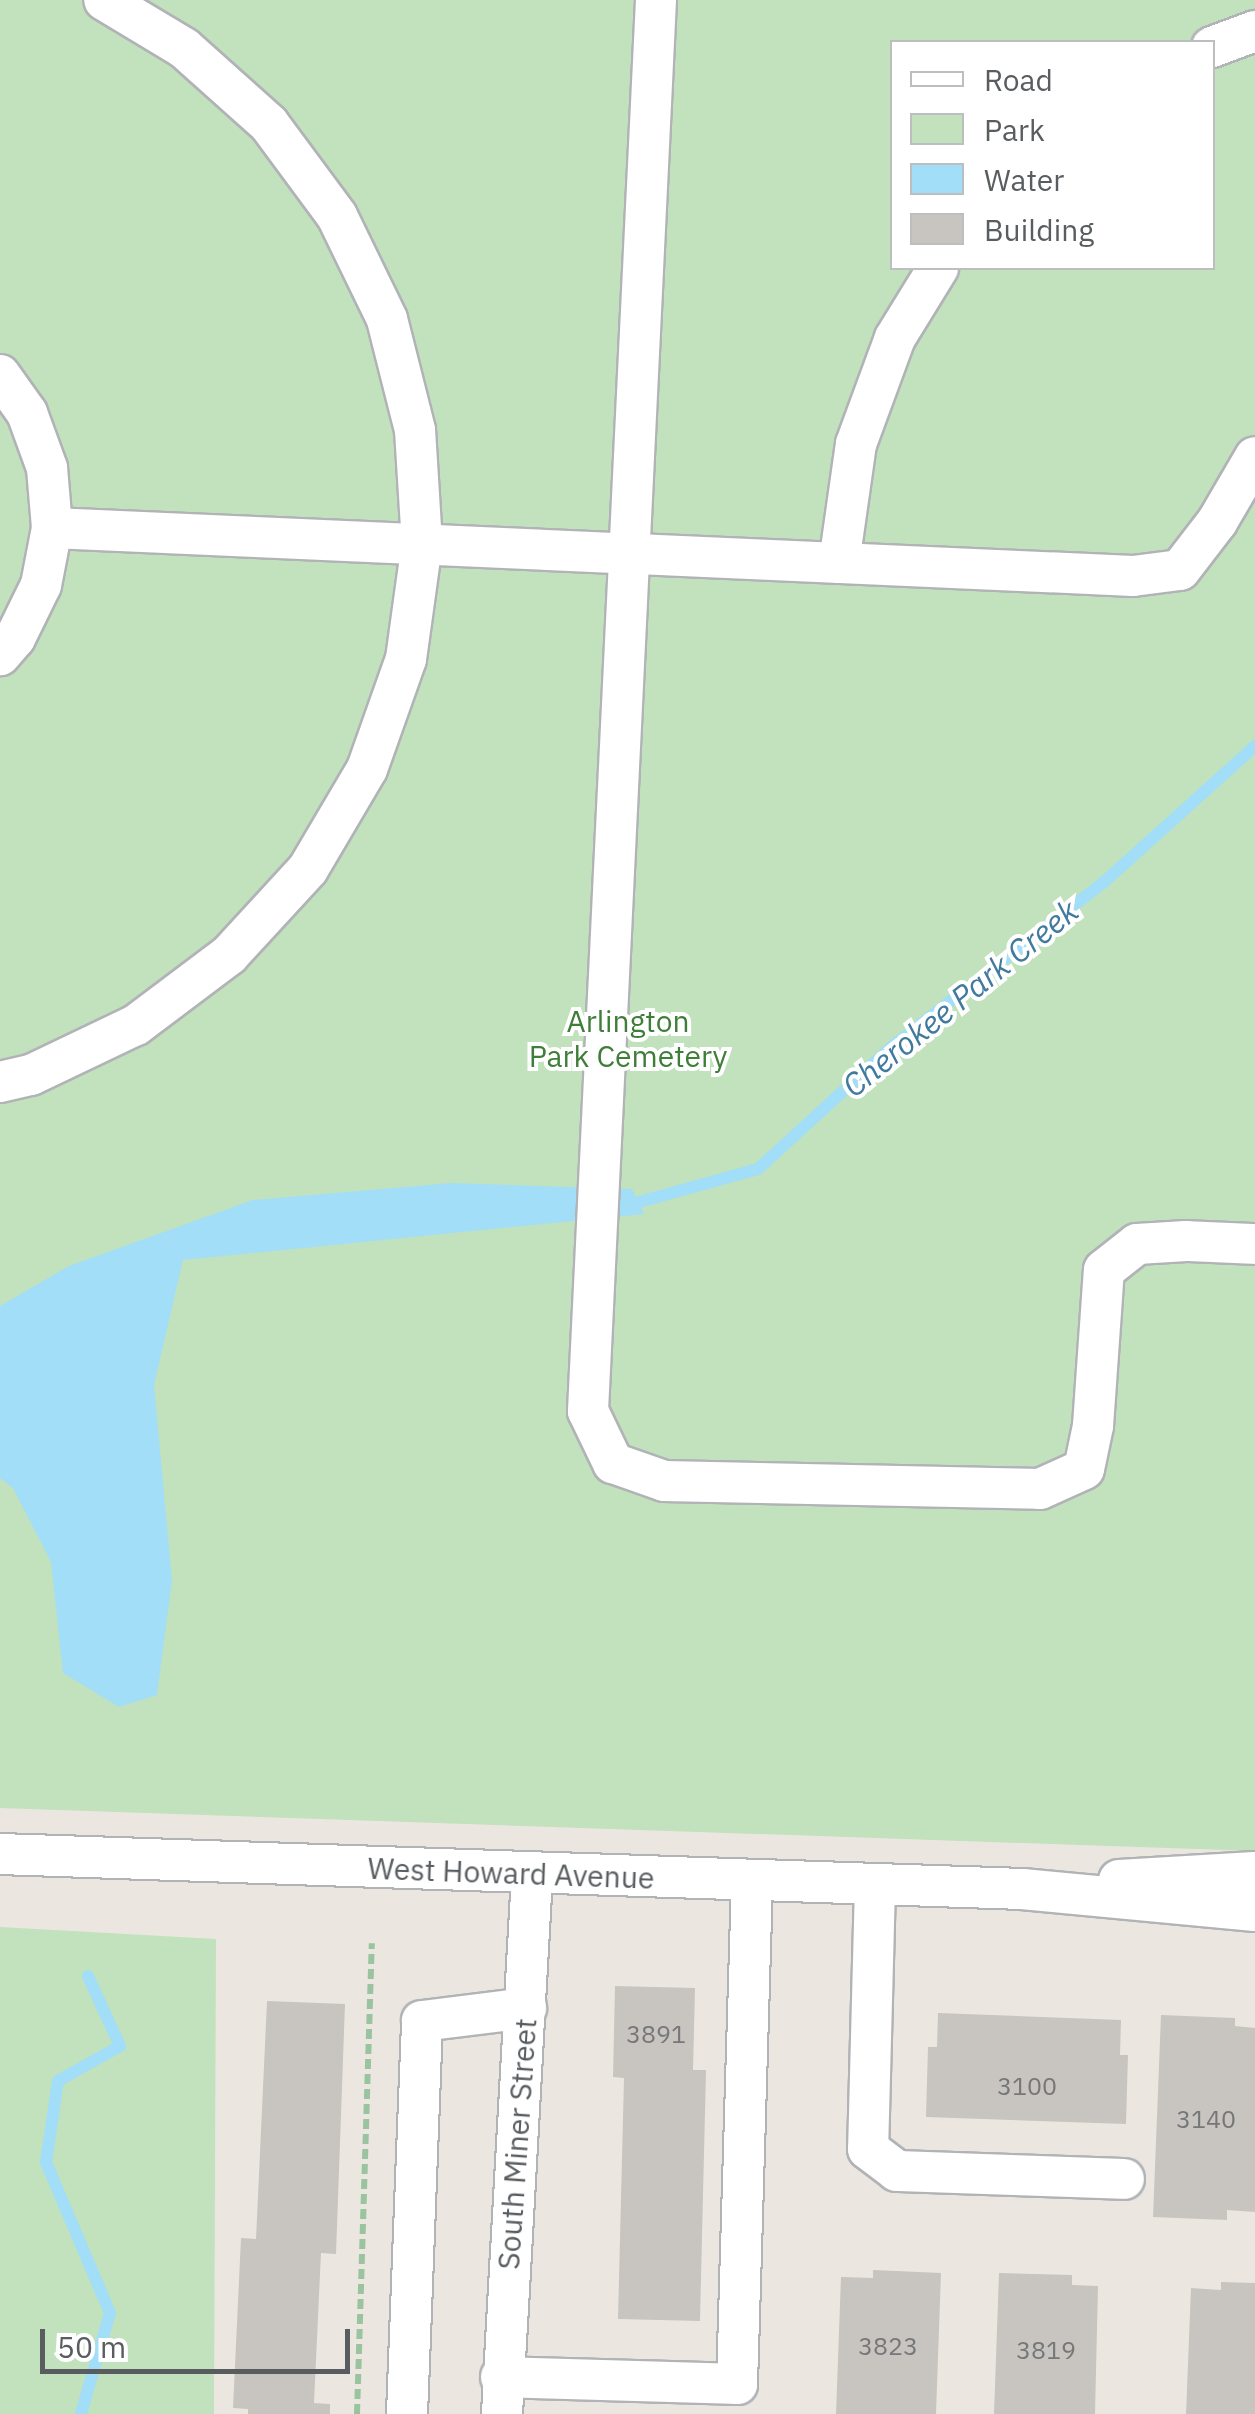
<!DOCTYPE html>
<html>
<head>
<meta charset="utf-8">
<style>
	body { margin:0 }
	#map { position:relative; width:1255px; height:2414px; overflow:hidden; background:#ebe7e0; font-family:"IBM Plex Sans",sans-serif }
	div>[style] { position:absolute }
	.green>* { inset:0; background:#c2e1bd }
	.water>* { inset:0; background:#a2def8 }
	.stream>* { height:12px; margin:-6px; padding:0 6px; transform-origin:6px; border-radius:6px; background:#a2def8 }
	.building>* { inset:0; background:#c8c4bf }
	.path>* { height:6px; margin-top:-3px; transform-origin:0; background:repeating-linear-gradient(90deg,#99c49f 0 10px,transparent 0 15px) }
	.roads { filter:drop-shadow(2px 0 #b1b3b7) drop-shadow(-2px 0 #b1b3b7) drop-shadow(0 2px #b1b3b7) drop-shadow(0 -2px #b1b3b7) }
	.minor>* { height:40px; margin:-20px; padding:0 20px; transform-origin:20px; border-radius:20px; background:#fff }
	span { translate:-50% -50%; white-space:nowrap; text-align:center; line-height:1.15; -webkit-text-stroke:8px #fff; paint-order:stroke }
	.number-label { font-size:25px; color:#757778 }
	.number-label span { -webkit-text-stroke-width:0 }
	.park-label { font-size:30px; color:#3f7e39 }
	.street-label { font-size:30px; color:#595d60 }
	.water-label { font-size:32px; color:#407a9f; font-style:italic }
	.legend { position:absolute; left:890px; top:40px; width:325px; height:230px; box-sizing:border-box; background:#fff; border:2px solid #bdbebf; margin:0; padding:12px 18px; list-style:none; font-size:30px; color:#595d60 }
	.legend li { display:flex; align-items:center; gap:20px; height:50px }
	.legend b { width:50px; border:2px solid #bdbebf }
	.scale { position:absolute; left:40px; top:2329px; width:310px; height:45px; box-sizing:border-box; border:5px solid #595d60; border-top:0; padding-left:12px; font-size:30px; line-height:35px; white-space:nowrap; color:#595d60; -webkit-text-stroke:8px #fff; paint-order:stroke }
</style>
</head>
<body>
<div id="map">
	<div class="green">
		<div style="clip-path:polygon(evenodd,0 0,1255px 0,1255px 1851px,0 1808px,0 0,892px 42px,1212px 42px,1212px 268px,892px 268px,892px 42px)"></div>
		<div style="clip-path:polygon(0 1927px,216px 1939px,214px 2414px,0 2414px)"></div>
	</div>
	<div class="water">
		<div style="clip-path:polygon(451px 1183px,632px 1189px,644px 1214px,183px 1260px,154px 1385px,172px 1580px,157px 1695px,119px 1707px,63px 1673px,51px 1562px,13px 1488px,0 1478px,0 1306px,69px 1266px,253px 1200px)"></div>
	</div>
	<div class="stream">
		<div style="left:639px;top:1202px;width:123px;rotate:-15.5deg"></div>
		<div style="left:758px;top:1169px;width:179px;rotate:-42.5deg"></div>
		<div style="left:890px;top:1048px;width:269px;rotate:-37.8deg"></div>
		<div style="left:1103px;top:883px;width:205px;rotate:-42deg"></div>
		<div style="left:81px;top:2414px;width:105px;rotate:-74deg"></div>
		<div style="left:110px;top:2313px;width:164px;rotate:-113deg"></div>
		<div style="left:46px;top:2162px;width:82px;rotate:-81.6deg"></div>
		<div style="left:58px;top:2081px;width:71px;rotate:-29.4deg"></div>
		<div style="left:120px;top:2046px;width:77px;rotate:-114.6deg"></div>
	</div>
	<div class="building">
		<div style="clip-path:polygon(615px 1986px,695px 1988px,693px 2070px,706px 2070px,700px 2321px,618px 2319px,624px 2078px,613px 2077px)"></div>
		<div style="clip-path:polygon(267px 2001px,345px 2004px,336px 2254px,321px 2253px,314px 2403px,330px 2404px,330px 2414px,248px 2414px,248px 2409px,233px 2408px,241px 2238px,256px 2239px)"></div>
		<div style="clip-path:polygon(938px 2013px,1121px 2020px,1120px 2055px,1128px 2055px,1126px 2124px,926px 2117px,928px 2047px,937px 2047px)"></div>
		<div style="clip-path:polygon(1161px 2015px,1235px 2018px,1235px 2026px,1255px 2028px,1255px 2212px,1227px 2210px,1227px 2220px,1153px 2217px)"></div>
		<div style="clip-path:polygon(873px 2270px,941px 2273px,936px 2414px,836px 2414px,841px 2277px,873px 2278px)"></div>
		<div style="clip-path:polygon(999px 2273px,1072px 2275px,1072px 2285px,1098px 2286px,1095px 2414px,994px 2414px)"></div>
		<div style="clip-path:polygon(1221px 2282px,1255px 2283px,1255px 2414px,1186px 2414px,1191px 2288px,1221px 2290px)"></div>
	</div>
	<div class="path">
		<div style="left:357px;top:2414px;width:471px;rotate:-88.2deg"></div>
	</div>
	<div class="roads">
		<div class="minor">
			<div style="left:656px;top:0;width:1413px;rotate:92.76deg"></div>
			<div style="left:588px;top:1411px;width:58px;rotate:64.3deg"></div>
			<div style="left:613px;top:1463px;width:54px;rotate:19.4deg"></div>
			<div style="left:664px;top:1481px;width:376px;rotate:1.2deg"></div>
			<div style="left:1040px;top:1489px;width:48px;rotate:-24.4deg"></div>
			<div style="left:1084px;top:1469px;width:44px;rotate:-78.2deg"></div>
			<div style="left:1093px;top:1426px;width:156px;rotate:-86deg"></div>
			<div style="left:1104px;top:1270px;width:42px;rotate:-38.2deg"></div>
			<div style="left:1137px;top:1244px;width:49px;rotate:-3.5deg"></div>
			<div style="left:1186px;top:1241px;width:69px;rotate:2.5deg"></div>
			<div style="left:1212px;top:47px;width:46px;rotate:-20.4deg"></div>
			<div style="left:0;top:375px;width:47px;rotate:54.6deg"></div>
			<div style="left:27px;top:413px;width:59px;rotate:70deg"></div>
			<div style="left:47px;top:468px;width:60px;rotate:85.2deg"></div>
			<div style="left:52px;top:528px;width:58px;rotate:100.9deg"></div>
			<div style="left:41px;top:585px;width:59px;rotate:116.1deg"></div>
			<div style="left:15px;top:638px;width:23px;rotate:131deg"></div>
			<div style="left:52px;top:528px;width:1082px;rotate:2.54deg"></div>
			<div style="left:1133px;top:576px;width:47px;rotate:-7.3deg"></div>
			<div style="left:1180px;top:570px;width:61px;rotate:-52.4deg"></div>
			<div style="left:1217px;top:522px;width:75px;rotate:-59.7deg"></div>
			<div style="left:839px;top:563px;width:120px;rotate:-81.9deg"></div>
			<div style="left:856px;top:444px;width:113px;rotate:-69.8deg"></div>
			<div style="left:895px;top:338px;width:82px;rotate:-58.4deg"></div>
			<div style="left:0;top:1082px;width:32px;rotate:-13deg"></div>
			<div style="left:31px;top:1075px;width:116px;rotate:-25.5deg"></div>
			<div style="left:136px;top:1025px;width:116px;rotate:-37deg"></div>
			<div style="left:229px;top:955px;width:117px;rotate:-47.4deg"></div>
			<div style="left:308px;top:869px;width:116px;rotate:-59.5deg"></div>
			<div style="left:367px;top:769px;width:117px;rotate:-70.5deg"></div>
			<div style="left:406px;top:659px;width:116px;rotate:-82.1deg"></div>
			<div style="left:422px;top:544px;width:114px;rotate:-93.5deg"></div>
			<div style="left:415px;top:430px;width:114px;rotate:-104.2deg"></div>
			<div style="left:387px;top:319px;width:114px;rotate:-115.9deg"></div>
			<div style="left:337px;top:216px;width:114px;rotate:-126.5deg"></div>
			<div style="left:269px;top:124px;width:114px;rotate:-138.2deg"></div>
			<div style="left:184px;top:48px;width:93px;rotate:-149deg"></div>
			<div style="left:0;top:1854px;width:1023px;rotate:1.96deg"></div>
			<div style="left:1022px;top:1889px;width:234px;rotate:5.4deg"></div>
			<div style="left:1119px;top:1880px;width:136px;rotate:-3.4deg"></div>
			<div style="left:875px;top:1885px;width:264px;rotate:91.5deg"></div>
			<div style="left:868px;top:2149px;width:36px;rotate:37deg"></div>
			<div style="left:897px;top:2171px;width:227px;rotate:2deg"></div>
			<div style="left:501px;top:2377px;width:236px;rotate:1.7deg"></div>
			<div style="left:737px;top:2384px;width:503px;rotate:-88.29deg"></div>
			<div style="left:407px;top:2414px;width:393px;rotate:-87.8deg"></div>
			<div style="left:422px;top:2021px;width:105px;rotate:-7.1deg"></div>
			<div style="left:502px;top:2414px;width:540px;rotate:-86.81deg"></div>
		</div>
	</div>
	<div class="number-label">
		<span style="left:656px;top:2034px">3891</span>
		<span style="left:1027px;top:2086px">3100</span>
		<span style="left:1206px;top:2119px">3140</span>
		<span style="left:888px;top:2346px">3823</span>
		<span style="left:1046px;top:2350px">3819</span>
	</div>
	<div class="park-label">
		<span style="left:628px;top:1038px">Arlington<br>Park Cemetery</span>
	</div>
	<div class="street-label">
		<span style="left:511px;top:1873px;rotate:2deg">West Howard Avenue</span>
		<span style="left:517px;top:2144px;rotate:-86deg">South Miner Street</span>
	</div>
	<div class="water-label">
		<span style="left:960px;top:998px;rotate:-39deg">Cherokee Park Creek</span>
	</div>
	<ul class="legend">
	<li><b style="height:12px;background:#fff"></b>Road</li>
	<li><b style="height:28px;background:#c2e1bd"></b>Park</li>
	<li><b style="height:28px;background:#a2def8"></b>Water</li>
	<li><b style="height:28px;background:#c8c4bf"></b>Building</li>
	</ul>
	<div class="scale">50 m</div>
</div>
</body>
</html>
